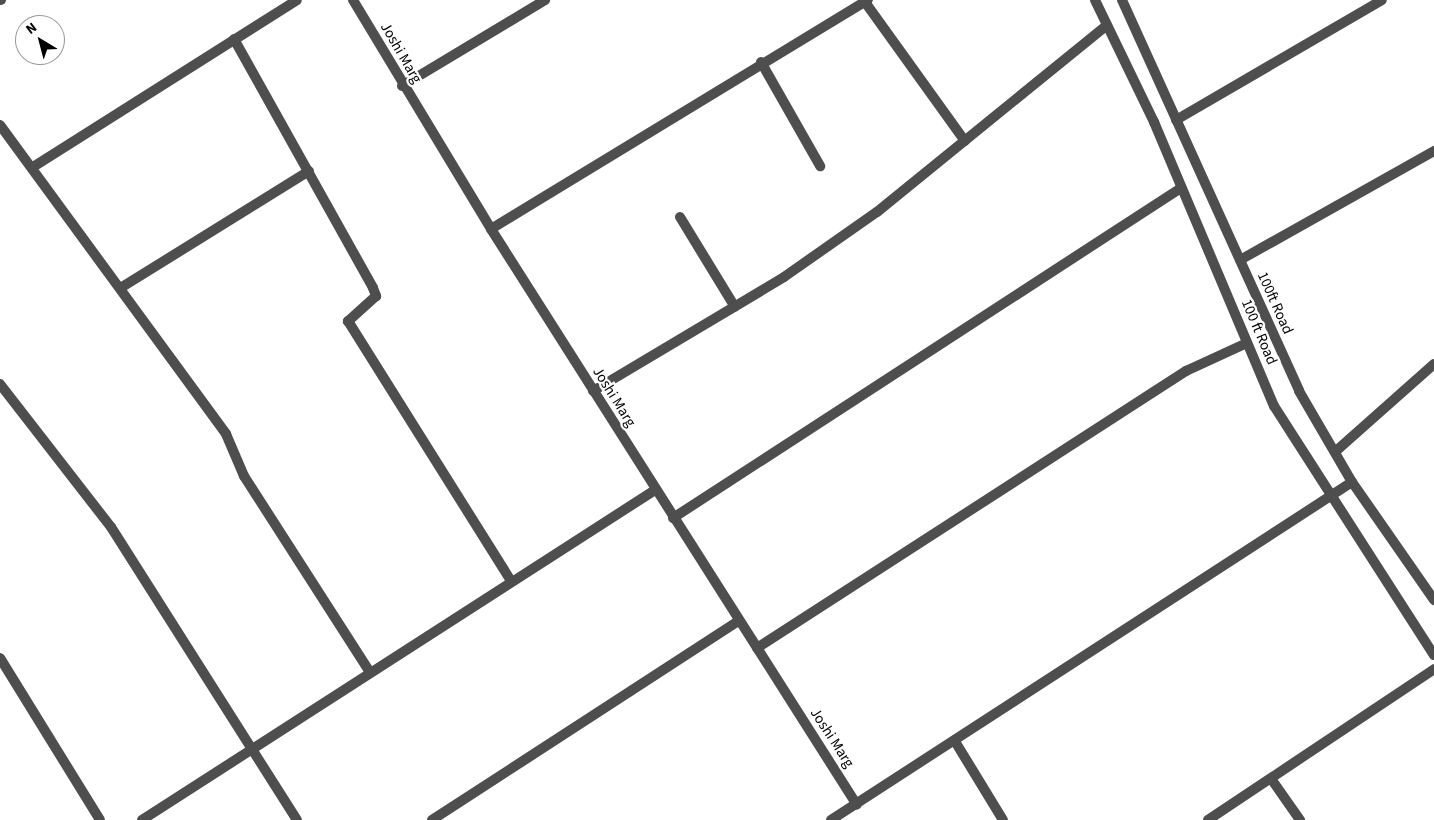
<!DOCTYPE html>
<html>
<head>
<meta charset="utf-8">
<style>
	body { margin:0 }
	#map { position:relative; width:1434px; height:820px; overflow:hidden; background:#fff; font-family:"Source Sans 3",sans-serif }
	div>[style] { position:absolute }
	.street>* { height:10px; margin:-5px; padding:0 5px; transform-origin:5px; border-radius:5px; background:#4e4e4e }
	span { translate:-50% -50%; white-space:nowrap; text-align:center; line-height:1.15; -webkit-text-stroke:4.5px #fff; paint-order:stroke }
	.street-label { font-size:15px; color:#000 }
	.north { position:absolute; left:15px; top:15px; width:50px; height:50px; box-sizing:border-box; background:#fff; border:1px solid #999; border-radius:50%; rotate:323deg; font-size:14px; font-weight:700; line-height:20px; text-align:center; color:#000 }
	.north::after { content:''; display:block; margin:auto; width:18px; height:22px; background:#000; clip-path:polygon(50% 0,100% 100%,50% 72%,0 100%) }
</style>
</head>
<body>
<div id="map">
	<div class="street">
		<div style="left:0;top:0;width:1px"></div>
		<div style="left:353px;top:0;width:267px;rotate:58.9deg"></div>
		<div style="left:491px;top:229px;width:682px;rotate:57.57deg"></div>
		<div style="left:1095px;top:0;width:136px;rotate:64.2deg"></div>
		<div style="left:1154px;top:122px;width:308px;rotate:67.1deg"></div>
		<div style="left:1274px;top:406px;width:296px;rotate:57.3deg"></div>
		<div style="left:1122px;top:0;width:429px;rotate:65.6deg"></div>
		<div style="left:1299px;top:391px;width:105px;rotate:59.8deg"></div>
		<div style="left:1352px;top:482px;width:144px;rotate:55.2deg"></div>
		<div style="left:865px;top:2px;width:171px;rotate:54.3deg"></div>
		<div style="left:234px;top:39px;width:285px;rotate:60.8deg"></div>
		<div style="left:373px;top:288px;width:9px;rotate:69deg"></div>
		<div style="left:376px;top:296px;width:38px;rotate:138deg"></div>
		<div style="left:348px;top:321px;width:307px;rotate:57.9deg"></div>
		<div style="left:761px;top:62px;width:120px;rotate:60.4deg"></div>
		<div style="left:402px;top:86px;width:167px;rotate:-31deg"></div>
		<div style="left:1176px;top:120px;width:238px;rotate:-30.2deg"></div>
		<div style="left:0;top:125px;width:383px;rotate:53.8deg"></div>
		<div style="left:226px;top:434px;width:46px;rotate:66.8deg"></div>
		<div style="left:244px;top:476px;width:232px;rotate:57.3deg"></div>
		<div style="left:33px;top:167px;width:312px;rotate:-32.3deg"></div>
		<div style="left:680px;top:217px;width:105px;rotate:58.6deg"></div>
		<div style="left:491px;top:229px;width:441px;rotate:-31.3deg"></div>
		<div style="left:1240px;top:260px;width:223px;rotate:-29.3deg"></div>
		<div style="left:122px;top:287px;width:220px;rotate:-31.8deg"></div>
		<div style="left:0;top:384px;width:181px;rotate:52.2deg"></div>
		<div style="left:111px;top:527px;width:347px;rotate:57.6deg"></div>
		<div style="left:593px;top:391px;width:222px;rotate:-30.8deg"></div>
		<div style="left:784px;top:277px;width:113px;rotate:-35deg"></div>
		<div style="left:877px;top:212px;width:296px;rotate:-39.1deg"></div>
		<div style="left:1336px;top:451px;width:131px;rotate:-41.6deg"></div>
		<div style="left:673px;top:518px;width:606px;rotate:-33.01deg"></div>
		<div style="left:757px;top:648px;width:511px;rotate:-32.85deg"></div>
		<div style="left:1186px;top:371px;width:67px;rotate:-24.7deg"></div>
		<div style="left:0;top:658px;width:190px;rotate:58.3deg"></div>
		<div style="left:956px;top:743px;width:90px;rotate:58.6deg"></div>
		<div style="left:1272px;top:780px;width:49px;rotate:55deg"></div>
		<div style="left:142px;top:820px;width:610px;rotate:-32.75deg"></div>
		<div style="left:432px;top:820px;width:366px;rotate:-33deg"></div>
		<div style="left:831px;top:820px;width:621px;rotate:-32.97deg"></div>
		<div style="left:1208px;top:820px;width:272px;rotate:-33.7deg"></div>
	</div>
	<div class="street-label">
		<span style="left:401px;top:53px;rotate:60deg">Joshi Marg</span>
		<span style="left:1275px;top:303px;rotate:66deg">100ft Road</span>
		<span style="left:1259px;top:332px;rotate:67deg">100 ft Road</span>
		<span style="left:614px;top:397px;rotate:58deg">Joshi Marg</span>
		<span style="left:832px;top:738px;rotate:57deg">Joshi Marg</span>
	</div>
	<div class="north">N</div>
</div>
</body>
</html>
